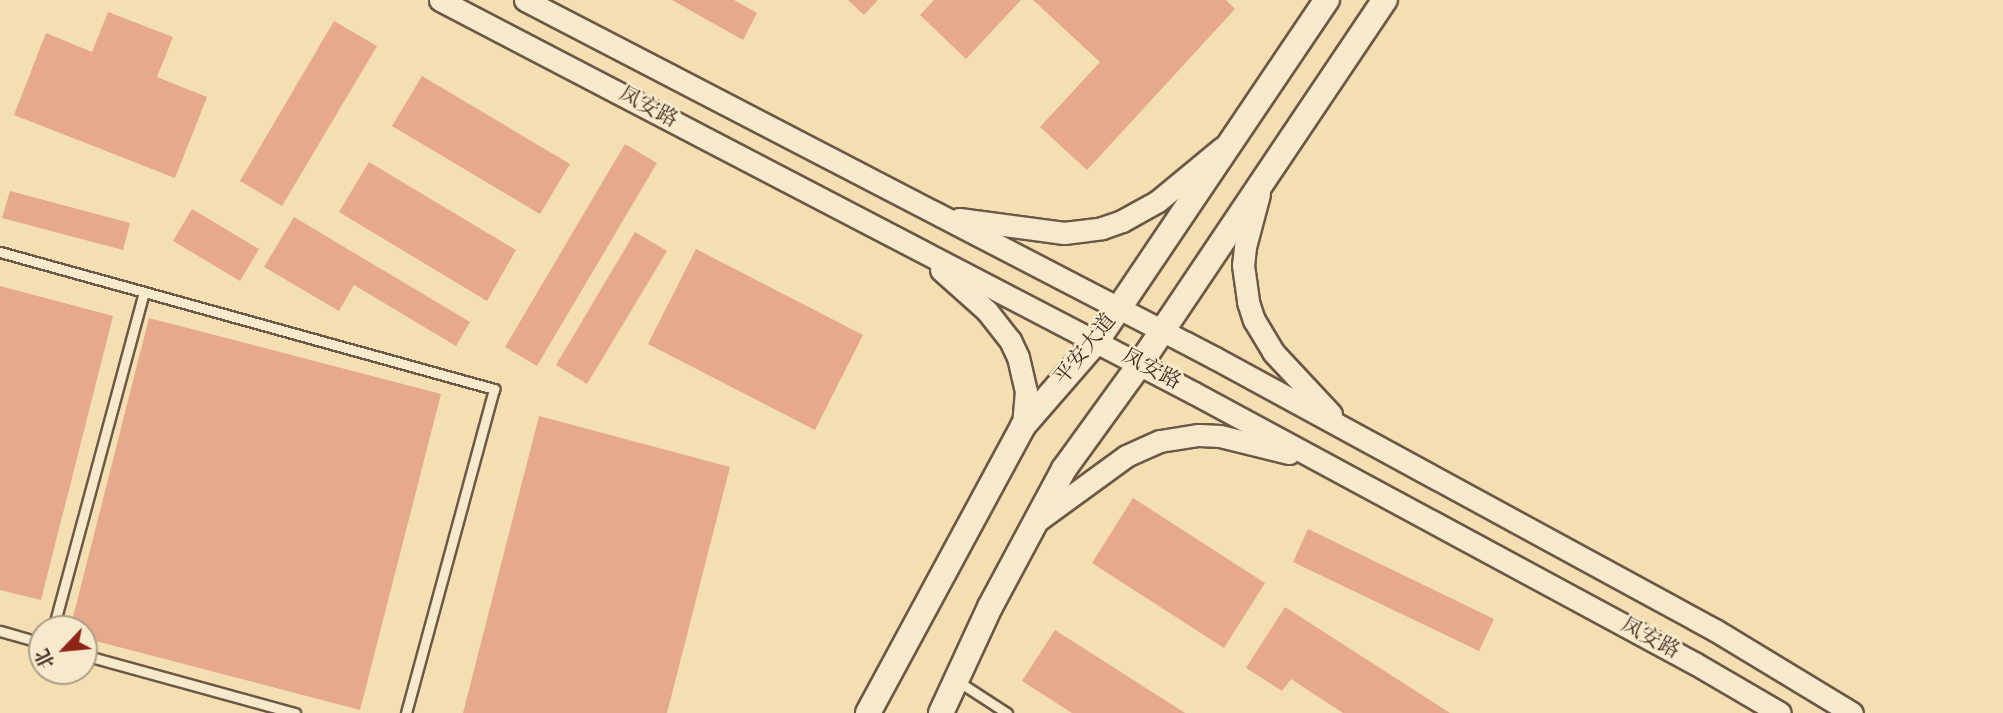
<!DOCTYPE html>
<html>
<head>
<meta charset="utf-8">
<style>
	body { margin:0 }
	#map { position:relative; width:2003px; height:713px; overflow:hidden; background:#f3dfb1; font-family:"IM FELL English","Noto Serif SC",serif }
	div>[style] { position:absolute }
	.building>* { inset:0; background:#e7a98c }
	.roads { filter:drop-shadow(2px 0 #6c5846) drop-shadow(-2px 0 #6c5846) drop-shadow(0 2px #6c5846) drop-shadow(0 -2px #6c5846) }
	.service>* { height:9px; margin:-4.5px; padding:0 4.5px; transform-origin:4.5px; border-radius:4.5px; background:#f7eacc }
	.tertiary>* { height:21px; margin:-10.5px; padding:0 10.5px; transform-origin:10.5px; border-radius:10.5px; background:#f7eacc }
	.secondary>* { height:24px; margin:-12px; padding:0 12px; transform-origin:12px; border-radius:12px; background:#f7eacc }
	span { translate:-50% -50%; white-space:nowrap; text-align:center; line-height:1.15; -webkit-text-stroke:5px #f7eacc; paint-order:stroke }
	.street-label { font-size:21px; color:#3f2b22 }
	.north { position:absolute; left:28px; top:615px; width:70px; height:70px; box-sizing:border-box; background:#f7eacc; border:2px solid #ad9e88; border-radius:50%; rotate:244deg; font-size:19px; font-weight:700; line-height:28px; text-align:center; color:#3f2b22 }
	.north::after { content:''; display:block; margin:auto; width:24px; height:32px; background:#8f2418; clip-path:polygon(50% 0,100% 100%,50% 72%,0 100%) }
</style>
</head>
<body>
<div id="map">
	<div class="building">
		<div style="clip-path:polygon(672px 0,734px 0,757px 13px,743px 40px)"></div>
		<div style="clip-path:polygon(848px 0,878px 0,864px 15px)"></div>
		<div style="clip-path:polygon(934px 0,1021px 0,966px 59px,920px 15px)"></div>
		<div style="clip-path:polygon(1033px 0,1226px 0,1235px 9px,1087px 170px,1040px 127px,1100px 62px)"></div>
		<div style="clip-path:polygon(108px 12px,173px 37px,157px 77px,207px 97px,175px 178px,14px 115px,46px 33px,92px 52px)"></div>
		<div style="clip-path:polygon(334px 21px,377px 46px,282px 206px,240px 181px)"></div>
		<div style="clip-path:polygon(422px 76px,570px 164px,540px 214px,392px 126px)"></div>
		<div style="clip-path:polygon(625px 144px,657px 163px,537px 366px,505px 347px)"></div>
		<div style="clip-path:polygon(369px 162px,516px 250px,487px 301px,339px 212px)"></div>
		<div style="clip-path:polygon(10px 191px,130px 223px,123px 250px,2px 218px)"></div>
		<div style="clip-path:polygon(192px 209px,259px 249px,240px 281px,173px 241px)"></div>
		<div style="clip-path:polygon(294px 217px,470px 322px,456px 346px,354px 285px,339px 311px,264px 267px)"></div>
		<div style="clip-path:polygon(635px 232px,667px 251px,587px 384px,556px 365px)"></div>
		<div style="clip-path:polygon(696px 249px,863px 335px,815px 430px,648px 344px)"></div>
		<div style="clip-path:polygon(0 286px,113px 316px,41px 600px,0 590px)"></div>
		<div style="clip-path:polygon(149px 318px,441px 394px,360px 710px,84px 638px,84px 629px,70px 629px)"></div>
		<div style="clip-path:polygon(539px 416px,730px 467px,667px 713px,463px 713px)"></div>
		<div style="clip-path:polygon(1133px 498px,1265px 583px,1224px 648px,1092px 563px)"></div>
		<div style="clip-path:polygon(1308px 529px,1494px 619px,1479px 651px,1293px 562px)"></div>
		<div style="clip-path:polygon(1285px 607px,1450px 713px,1343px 713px,1291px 679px,1282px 691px,1246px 668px)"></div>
		<div style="clip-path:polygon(1055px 630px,1185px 713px,1072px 713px,1022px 681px)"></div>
	</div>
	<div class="roads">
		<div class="service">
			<div style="left:0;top:252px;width:513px;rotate:15.5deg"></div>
			<div style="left:494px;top:389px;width:336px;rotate:105.2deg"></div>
			<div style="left:53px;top:629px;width:349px;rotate:-74.9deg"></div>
			<div style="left:0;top:631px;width:44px;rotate:15.9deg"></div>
			<div style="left:84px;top:655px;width:219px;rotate:15.4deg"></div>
			<div style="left:959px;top:682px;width:57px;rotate:32.9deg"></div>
		</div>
		<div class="tertiary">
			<div style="left:440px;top:0;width:850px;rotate:27.53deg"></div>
			<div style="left:1194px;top:393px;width:570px;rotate:28.36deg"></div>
			<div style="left:1696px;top:664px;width:97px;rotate:30.3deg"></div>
			<div style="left:525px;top:0;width:777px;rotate:27.42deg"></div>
			<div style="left:1215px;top:358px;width:569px;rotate:28.55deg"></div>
			<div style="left:1715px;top:630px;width:160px;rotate:31.2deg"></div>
			<div style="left:1259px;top:194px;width:55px;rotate:104.8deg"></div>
			<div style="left:1245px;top:247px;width:18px;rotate:96deg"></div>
			<div style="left:1243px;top:265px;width:37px;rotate:82deg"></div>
			<div style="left:1248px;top:302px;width:19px;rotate:72deg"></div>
			<div style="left:1254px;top:320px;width:37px;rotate:59deg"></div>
			<div style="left:1273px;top:352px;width:85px;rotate:46.9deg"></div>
			<div style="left:959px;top:219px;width:106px;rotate:7.6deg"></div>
			<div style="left:1064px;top:233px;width:38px;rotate:-7deg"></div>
			<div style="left:1102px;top:228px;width:21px;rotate:-19deg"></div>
			<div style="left:1122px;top:221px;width:41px;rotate:-29.1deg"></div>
			<div style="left:1158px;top:201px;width:83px;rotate:-39.6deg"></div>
			<div style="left:941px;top:270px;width:62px;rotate:41.7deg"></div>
			<div style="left:987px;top:311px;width:37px;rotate:52deg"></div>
			<div style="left:1010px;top:340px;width:19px;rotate:65deg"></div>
			<div style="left:1018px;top:357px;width:35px;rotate:77deg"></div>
			<div style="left:1026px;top:391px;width:35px;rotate:95deg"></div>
			<div style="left:1037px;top:521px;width:110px;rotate:-36.1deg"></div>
			<div style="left:1126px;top:456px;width:37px;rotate:-24deg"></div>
			<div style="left:1160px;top:441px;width:39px;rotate:-9deg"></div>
			<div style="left:1199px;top:435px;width:21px;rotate:3deg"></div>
			<div style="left:1220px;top:436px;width:71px;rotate:13.8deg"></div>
		</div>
		<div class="secondary">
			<div style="left:868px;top:713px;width:326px;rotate:-61.6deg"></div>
			<div style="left:1023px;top:426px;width:111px;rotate:-49deg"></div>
			<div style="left:1096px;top:342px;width:413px;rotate:-56deg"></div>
			<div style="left:941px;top:713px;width:117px;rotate:-65.2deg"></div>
			<div style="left:990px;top:607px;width:157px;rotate:-61.8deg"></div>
			<div style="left:1064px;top:469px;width:130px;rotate:-54.1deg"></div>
			<div style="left:1140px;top:364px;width:439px;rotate:-56.1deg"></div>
		</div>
	</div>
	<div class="street-label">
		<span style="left:648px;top:108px;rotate:28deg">凤安路</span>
		<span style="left:1086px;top:350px;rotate:-51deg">平安大道</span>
		<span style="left:1151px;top:370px;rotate:28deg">凤安路</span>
		<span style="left:1650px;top:639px;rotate:28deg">凤安路</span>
	</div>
	<div class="north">北</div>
</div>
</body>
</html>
